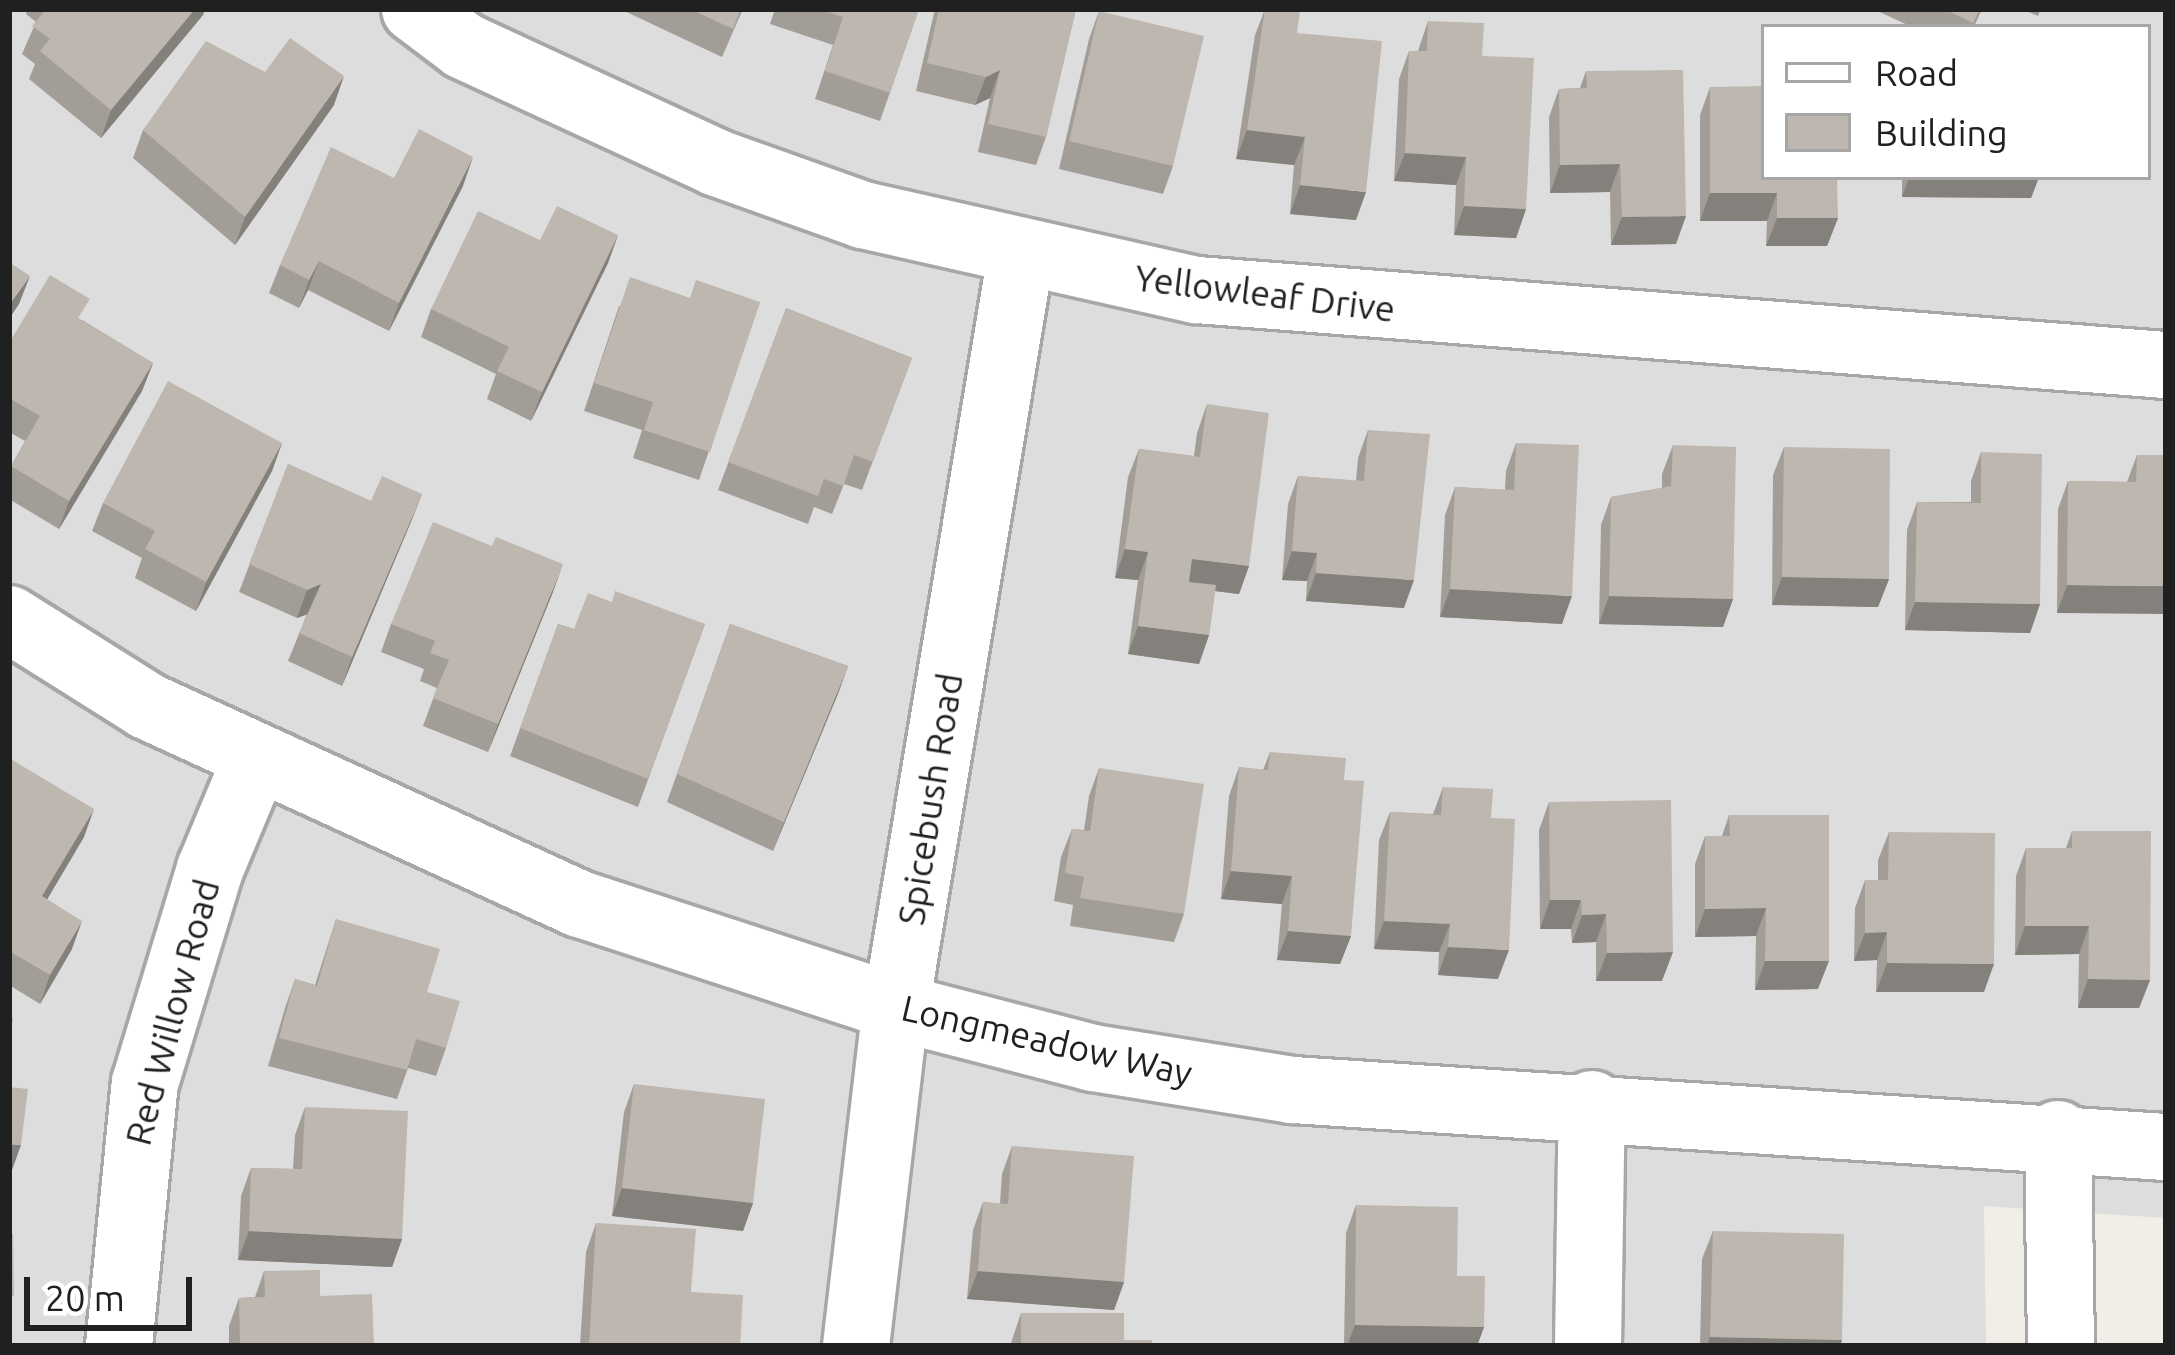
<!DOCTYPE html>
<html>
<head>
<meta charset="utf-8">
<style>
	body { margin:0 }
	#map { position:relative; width:2175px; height:1355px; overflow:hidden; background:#f0eee7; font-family:Ubuntu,sans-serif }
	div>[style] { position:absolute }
	.residential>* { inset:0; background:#dedddd }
	.roads { filter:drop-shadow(3px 0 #a7a7a7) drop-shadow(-3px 0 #a7a7a7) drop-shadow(0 3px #a7a7a7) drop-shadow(0 -3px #a7a7a7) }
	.minor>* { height:66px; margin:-33px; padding:0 33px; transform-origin:33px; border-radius:33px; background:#fff }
	.wall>* { inset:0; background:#a39d97 }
	.shaded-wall>* { inset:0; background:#84807b }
	.building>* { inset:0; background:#bdb7b0 }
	span { translate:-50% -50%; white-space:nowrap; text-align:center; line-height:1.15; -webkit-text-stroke:9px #fff; paint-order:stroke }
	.street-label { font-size:36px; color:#202020 }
	.frame { position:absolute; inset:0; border:12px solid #202020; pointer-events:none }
	.legend { position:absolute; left:1761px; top:24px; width:390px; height:156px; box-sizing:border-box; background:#fff; border:3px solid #a6a6a6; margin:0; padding:15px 21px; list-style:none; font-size:36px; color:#202020 }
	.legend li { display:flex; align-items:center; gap:24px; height:60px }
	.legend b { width:60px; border:3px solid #a6a6a6 }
	.scale { position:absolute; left:24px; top:1277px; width:168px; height:54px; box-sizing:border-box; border:6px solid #202020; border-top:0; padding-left:15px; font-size:36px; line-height:42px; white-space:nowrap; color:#202020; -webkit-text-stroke:9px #fff; paint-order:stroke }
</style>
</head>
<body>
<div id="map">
	<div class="residential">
		<div style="clip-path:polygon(evenodd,9px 9px,2166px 9px,2166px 1218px,1984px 1206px,1986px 1346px,9px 1346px,9px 9px,1764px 27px,2148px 27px,2148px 177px,1764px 177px,1764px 27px)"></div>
	</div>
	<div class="roads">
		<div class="minor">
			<div style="left:415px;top:9px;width:61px;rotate:37.1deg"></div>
			<div style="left:464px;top:46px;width:279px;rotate:24.8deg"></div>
			<div style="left:717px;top:163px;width:155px;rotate:19.6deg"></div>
			<div style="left:863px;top:215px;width:342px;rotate:12.7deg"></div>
			<div style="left:1197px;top:290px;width:972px;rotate:4.43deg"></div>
			<div style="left:9px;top:619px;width:163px;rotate:32.2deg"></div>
			<div style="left:147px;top:706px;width:476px;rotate:24.6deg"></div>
			<div style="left:580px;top:904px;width:332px;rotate:18.1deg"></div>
			<div style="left:896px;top:1007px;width:203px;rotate:14.5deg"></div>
			<div style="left:1093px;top:1058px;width:203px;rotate:9.1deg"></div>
			<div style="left:1293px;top:1090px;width:875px;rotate:3.74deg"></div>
			<div style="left:2058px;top:1134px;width:212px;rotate:89.2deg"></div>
			<div style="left:119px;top:1346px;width:264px;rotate:-84.4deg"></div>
			<div style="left:145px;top:1083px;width:224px;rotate:-73.1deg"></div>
			<div style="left:210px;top:869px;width:119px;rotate:-67.3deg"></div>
			<div style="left:856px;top:1346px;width:341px;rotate:-83.3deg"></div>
			<div style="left:896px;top:1007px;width:763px;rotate:-80.57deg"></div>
			<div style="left:1588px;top:1346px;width:242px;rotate:-89.1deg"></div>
		</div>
	</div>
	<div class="wall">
		<div style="clip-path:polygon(28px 9px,205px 9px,203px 15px,101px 138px,29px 79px,35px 64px,22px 54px,36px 22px,26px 14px)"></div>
		<div style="clip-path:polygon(620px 9px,743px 9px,722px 57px)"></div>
		<div style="clip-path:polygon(775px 9px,919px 9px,880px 121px,815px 99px,833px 45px,770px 24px)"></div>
		<div style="clip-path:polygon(935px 9px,1076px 9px,1046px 137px,1036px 165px,978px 152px,990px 98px,975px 105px,916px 91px)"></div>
		<div style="clip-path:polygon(1265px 9px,1297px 33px,1356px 220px,1290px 214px,1294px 165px,1236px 159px,1255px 35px)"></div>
		<div style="clip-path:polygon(1873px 9px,1982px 9px,1974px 27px,1912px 27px)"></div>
		<div style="clip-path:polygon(2022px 9px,2041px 9px,2038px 16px)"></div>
		<div style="clip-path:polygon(1099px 11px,1173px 166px,1163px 194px,1059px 169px,1089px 39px)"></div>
		<div style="clip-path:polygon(1428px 21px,1482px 56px,1526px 209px,1516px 238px,1454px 235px,1456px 185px,1394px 181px,1399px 79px,1409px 51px,1418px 51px)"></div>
		<div style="clip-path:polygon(1586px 71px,1676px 244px,1611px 245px,1610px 192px,1550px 193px,1549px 117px,1559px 89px,1580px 88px)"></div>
		<div style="clip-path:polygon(265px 72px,334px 105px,235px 245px,133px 158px,143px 130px)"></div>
		<div style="clip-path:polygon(1710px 87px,1838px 218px,1827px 246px,1766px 246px,1767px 221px,1700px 221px,1700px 115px)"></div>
		<div style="clip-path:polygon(1902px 177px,2039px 177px,2031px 198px,1902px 197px)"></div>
		<div style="clip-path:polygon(394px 178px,463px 186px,389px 331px,308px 290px,299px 308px,269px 293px,280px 265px)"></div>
		<div style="clip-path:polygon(618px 235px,608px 263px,531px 421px,487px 399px,496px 374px,421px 337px,431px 309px,540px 240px)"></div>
		<div style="clip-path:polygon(690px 298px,760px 302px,699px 480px,633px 458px,642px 430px,584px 411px,619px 306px)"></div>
		<div style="clip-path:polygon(786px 308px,912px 358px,862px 490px,844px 484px,832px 514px,814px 507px,808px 524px,718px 490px)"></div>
		<div style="clip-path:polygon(82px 320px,153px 363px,142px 391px,59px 529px,9px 499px,9px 470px,25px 441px,9px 432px,9px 343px)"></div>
		<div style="clip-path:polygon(1207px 404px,1249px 566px,1239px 594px,1215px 591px,1209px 635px,1199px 664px,1128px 654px,1138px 580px,1115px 578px,1128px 477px,1139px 449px,1194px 456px,1197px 433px)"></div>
		<div style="clip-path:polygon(1368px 430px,1404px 608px,1306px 601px,1307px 581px,1282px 580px,1288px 504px,1298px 476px,1356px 481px,1358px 458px)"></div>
		<div style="clip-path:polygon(282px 443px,272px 471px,196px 611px,135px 578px,142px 558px,92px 531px,103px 503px)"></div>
		<div style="clip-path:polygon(1516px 443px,1562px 624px,1440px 617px,1445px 515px,1455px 487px,1505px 490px,1506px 471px)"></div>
		<div style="clip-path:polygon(1673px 445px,1733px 599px,1723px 627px,1599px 624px,1601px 525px,1611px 497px,1662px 488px,1662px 474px)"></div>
		<div style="clip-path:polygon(1784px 447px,1889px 579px,1878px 607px,1772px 605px,1773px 475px)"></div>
		<div style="clip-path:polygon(1981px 452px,2040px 604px,2030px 633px,1905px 630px,1907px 530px,1917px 502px,1971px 502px,1971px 481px)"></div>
		<div style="clip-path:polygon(2137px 455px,2166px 455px,2057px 613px,2058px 509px,2068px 481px,2127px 482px)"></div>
		<div style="clip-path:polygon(288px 464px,371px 501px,422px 494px,342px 686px,288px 661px,307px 614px,297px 618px,239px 592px)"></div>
		<div style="clip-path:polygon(492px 546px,553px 592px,488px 752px,423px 726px,437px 688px,420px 681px,424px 669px,381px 652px,391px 624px)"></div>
		<div style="clip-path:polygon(612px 602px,705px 624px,638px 807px,510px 756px,558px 624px,574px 629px)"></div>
		<div style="clip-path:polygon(730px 624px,848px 666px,773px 851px,667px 802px)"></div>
		<div style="clip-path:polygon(1270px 752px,1344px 780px,1351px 936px,1340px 964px,1277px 960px,1282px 904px,1221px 899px,1229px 796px,1239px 767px,1263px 770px)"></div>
		<div style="clip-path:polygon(9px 758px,84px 837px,47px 899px,72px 949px,40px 1004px,9px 985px)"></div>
		<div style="clip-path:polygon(1099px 768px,1184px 914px,1174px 942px,1070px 926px,1073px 905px,1054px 901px,1061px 857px,1072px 829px,1084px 830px,1089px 796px)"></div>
		<div style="clip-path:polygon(1443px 787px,1491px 818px,1498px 979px,1438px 975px,1439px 952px,1374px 949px,1379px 840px,1390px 812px,1433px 814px)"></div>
		<div style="clip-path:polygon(1549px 802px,1662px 981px,1596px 981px,1596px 942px,1572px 943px,1571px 929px,1540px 929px,1539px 830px)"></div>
		<div style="clip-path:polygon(1729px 815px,1818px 989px,1755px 990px,1756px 936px,1695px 937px,1695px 864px,1705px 836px,1722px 836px)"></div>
		<div style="clip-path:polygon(2072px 831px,2150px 980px,2139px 1008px,2078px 1008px,2079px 954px,2015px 955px,2016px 876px,2026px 848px,2066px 848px)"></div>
		<div style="clip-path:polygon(1889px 832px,1984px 992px,1876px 992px,1877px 960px,1854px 961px,1855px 908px,1865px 880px,1878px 880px,1878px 860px)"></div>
		<div style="clip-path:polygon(336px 919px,427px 992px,446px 1048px,436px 1076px,408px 1068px,397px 1099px,268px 1066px,285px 1008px,295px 979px,315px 985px)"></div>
		<div style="clip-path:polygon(634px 1084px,753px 1203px,743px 1231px,612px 1216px,624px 1112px)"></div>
		<div style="clip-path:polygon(305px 1107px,402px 1239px,392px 1267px,238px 1260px,241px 1196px,251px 1168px,293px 1169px,295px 1135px)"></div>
		<div style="clip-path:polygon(1012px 1146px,1124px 1282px,1114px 1310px,967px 1299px,973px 1230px,983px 1202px,1000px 1204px,1002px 1174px)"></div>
		<div style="clip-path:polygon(1356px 1205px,1457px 1276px,1484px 1327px,1477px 1346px,1344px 1346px,1346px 1233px)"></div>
		<div style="clip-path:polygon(596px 1223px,691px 1292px,740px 1346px,580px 1346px,586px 1252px)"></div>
		<div style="clip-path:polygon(1713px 1231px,1842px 1340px,1840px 1346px,1700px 1346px,1702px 1259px)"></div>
		<div style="clip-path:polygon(264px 1271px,320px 1296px,374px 1346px,229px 1346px,229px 1326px,239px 1298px,255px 1297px)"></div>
		<div style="clip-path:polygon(1021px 1313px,1124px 1340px,1152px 1346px,1010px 1346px)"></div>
	</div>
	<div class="shaded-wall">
		<div style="clip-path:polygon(195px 9px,205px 9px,203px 15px,101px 138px,111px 110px)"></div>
		<div style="clip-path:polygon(1000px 70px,990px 98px,975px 105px,986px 77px)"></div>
		<div style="clip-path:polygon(344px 76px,334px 105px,235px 245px,245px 217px)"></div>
		<div style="clip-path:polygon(1247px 130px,1305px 137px,1294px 165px,1236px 159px)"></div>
		<div style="clip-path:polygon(1405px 153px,1466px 157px,1456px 185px,1394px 181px)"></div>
		<div style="clip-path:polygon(473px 157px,463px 186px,389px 331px,399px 303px)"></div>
		<div style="clip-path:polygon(1620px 164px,1610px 192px,1550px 193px,1560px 165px)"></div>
		<div style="clip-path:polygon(1909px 177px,2039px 177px,2031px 198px,1902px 197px)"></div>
		<div style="clip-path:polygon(1300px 185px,1366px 192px,1356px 220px,1290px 214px)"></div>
		<div style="clip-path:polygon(1710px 193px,1777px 193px,1767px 221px,1700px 221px)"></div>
		<div style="clip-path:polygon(1464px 206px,1526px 209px,1516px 238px,1454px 235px)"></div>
		<div style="clip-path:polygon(1686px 216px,1676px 244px,1611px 245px,1622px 217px)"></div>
		<div style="clip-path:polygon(1777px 218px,1838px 218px,1827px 246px,1766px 246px)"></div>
		<div style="clip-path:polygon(618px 235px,608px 263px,531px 421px,542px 392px)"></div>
		<div style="clip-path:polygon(319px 261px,308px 290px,299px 308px,309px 280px)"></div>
		<div style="clip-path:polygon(30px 276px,19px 304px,9px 319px,9px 305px)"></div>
		<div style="clip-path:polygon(153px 363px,142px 391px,59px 529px,69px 501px)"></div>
		<div style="clip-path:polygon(282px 443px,272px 471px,196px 611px,206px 582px)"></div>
		<div style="clip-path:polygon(422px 494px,411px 522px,342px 686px,352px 657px)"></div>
		<div style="clip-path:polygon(1125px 549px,1148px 552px,1138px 580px,1115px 578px)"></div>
		<div style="clip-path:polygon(1292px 551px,1317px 553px,1307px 581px,1282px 580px)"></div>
		<div style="clip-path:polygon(1192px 559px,1249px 566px,1239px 594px,1182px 587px)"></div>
		<div style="clip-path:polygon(563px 564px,553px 592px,488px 752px,498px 724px)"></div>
		<div style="clip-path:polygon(1316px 573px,1414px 580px,1404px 608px,1306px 601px)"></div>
		<div style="clip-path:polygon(1782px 577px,1889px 579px,1878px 607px,1772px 605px)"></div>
		<div style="clip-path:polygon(321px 584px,311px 613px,297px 618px,307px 590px)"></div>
		<div style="clip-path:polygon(2067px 585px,2166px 586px,2166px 614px,2057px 613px)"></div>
		<div style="clip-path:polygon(1450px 589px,1572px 596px,1562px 624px,1440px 617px)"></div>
		<div style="clip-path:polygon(1609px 596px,1733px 599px,1723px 627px,1599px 624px)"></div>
		<div style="clip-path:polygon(1915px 602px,2040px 604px,2030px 633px,1905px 630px)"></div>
		<div style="clip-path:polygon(1138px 626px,1209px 635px,1199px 664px,1128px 654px)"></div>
		<div style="clip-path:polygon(848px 666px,838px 694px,773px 851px,784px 822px)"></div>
		<div style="clip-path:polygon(94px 809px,84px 837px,32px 925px,42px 896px)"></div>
		<div style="clip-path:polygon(1231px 871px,1292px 876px,1282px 904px,1221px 899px)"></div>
		<div style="clip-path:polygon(1550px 900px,1581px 900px,1571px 929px,1540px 929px)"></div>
		<div style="clip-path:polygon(1766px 908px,1756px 936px,1695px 937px,1705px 909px)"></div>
		<div style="clip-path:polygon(1606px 914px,1596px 942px,1572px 943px,1582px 915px)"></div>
		<div style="clip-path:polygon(82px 921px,72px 949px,40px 1004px,50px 975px)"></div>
		<div style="clip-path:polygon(1384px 921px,1450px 924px,1439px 952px,1374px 949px)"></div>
		<div style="clip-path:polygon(2025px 926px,2089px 926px,2079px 954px,2015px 955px)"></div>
		<div style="clip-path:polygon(1288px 931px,1351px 936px,1340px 964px,1277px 960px)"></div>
		<div style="clip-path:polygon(1887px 932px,1877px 960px,1854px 961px,1865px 933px)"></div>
		<div style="clip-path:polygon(1448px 947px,1509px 950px,1498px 979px,1438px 975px)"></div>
		<div style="clip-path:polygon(1673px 952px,1662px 981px,1596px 981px,1607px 953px)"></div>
		<div style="clip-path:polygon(1765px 961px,1829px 961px,1818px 989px,1755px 990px)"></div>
		<div style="clip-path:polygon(1887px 963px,1994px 964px,1984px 992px,1876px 992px)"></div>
		<div style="clip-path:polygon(2088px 979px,2150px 980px,2139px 1008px,2078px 1008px)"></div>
		<div style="clip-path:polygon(9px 1144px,21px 1145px,11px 1173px,9px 1173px)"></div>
		<div style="clip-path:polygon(622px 1188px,753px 1203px,743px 1231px,612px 1216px)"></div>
		<div style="clip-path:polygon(249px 1231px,402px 1239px,392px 1267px,238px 1260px)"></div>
		<div style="clip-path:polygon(978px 1271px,1124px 1282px,1114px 1310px,967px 1299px)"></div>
		<div style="clip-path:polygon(1355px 1325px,1484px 1327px,1477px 1346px,1347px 1346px)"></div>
		<div style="clip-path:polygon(1710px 1337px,1842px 1340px,1840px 1346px,1707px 1346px)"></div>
	</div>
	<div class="building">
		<div style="clip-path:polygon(46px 9px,195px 9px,111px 110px,40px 51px,50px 39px,32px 26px)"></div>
		<div style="clip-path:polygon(690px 9px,741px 9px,733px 29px)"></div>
		<div style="clip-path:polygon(820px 9px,919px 9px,890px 93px,825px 71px,843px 17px)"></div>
		<div style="clip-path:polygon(939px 9px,1076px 9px,1046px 137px,988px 124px,1000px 70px,986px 77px,927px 63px)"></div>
		<div style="clip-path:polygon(1265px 9px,1300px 11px,1297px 33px,1382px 41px,1366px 192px,1300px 185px,1305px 137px,1247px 130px)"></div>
		<div style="clip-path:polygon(1944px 9px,1980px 9px,1973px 23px)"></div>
		<div style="clip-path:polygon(1099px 11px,1204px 36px,1173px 166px,1069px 141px)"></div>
		<div style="clip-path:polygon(1428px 21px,1484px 23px,1482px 56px,1534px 58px,1526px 209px,1464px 206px,1466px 157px,1405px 153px,1409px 51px,1427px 51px)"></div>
		<div style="clip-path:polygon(290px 38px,344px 76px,245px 217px,143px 130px,206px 41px,265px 72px)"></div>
		<div style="clip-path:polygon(1683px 70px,1686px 216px,1622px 217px,1620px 164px,1560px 165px,1559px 89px,1587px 88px,1586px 71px)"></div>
		<div style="clip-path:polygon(1764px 86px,1764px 177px,1837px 177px,1838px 218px,1777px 218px,1777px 193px,1710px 193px,1710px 87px)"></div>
		<div style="clip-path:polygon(419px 129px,473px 157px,399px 303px,319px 261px,309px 280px,280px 265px,331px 147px,394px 178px)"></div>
		<div style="clip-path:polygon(557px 206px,618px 235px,542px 392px,497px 371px,509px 347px,431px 309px,478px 211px,540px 240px)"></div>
		<div style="clip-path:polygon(9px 262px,30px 276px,9px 305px)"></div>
		<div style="clip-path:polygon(50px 275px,90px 299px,78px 318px,153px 363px,69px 501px,11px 466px,40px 416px,9px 398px,9px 343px)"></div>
		<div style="clip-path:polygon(630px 277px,690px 298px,696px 280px,760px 302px,710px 452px,644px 430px,653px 402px,594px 383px)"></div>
		<div style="clip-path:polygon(786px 308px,912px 358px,873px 462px,854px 455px,843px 486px,824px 479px,818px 496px,728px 462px)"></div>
		<div style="clip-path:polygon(168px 381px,282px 443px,206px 582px,145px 549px,155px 531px,103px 503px)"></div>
		<div style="clip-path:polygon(1207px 404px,1269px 413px,1249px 566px,1192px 559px,1189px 582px,1216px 585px,1209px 635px,1138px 626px,1148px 552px,1125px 549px,1139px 449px,1200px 457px)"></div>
		<div style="clip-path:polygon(1368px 430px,1430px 434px,1414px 580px,1316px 573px,1317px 553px,1292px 551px,1298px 476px,1364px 481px)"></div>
		<div style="clip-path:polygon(1516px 443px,1579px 445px,1572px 596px,1450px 589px,1455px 487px,1514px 490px)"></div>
		<div style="clip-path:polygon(1673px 445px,1736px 447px,1733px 599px,1609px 596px,1611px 497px,1671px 486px)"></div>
		<div style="clip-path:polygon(1784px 447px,1890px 449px,1889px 579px,1782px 577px)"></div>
		<div style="clip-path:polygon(1981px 452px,2042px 454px,2040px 604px,1915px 602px,1917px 502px,1981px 503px)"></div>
		<div style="clip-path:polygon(2137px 455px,2166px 455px,2166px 586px,2067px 585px,2068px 481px,2136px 482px)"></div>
		<div style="clip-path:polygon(288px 464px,371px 501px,382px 476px,422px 494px,352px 657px,299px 633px,321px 584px,307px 590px,249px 564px)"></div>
		<div style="clip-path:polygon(433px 522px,492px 546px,496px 537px,563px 564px,498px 724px,433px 698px,449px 660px,430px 653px,435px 641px,391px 624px)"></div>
		<div style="clip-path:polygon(615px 591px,705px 624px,648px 779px,520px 728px,558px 624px,574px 629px,588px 593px,612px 602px)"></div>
		<div style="clip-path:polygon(730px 624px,848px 666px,784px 822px,677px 774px)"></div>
		<div style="clip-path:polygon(1270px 752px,1346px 758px,1344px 780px,1364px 781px,1351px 936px,1288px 931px,1292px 876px,1231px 871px,1239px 767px,1268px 770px)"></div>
		<div style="clip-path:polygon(9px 758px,94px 809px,42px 896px,82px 921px,50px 975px,9px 951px)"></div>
		<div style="clip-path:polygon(1099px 768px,1204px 784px,1184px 914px,1080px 898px,1084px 877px,1065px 873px,1072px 829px,1090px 831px)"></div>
		<div style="clip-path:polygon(1443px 787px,1493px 789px,1491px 818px,1515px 819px,1509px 950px,1448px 947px,1450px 924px,1384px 921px,1390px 812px,1441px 815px)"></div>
		<div style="clip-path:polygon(1671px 800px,1673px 952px,1607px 953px,1606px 914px,1582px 915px,1581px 900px,1550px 900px,1549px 802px)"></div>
		<div style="clip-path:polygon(1729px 815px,1829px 815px,1829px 961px,1765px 961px,1766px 908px,1705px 909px,1705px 836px,1730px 836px)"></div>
		<div style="clip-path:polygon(2072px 831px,2151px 831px,2150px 980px,2088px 979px,2089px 926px,2025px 926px,2026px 848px,2072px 848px)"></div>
		<div style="clip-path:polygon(1889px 832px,1995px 833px,1994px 964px,1887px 963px,1887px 932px,1865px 933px,1865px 880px,1888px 880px)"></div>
		<div style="clip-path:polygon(336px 919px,440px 949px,427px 992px,460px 1001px,446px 1048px,416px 1039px,407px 1070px,279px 1038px,295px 979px,317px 986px)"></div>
		<div style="clip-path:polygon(9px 1018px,13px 1018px,9px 1049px)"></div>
		<div style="clip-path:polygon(634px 1084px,765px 1099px,753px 1203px,622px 1188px)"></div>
		<div style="clip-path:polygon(9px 1087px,28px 1089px,21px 1145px,9px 1144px)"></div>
		<div style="clip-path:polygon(305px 1107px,408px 1111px,402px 1239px,249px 1231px,251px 1168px,302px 1169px)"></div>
		<div style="clip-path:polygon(1012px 1146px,1134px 1156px,1124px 1282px,978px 1271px,983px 1202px,1008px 1204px)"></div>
		<div style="clip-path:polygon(1356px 1205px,1458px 1207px,1457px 1276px,1485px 1276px,1484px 1327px,1355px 1325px)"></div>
		<div style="clip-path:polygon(596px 1223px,696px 1229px,691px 1292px,743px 1295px,740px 1346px,589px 1346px)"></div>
		<div style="clip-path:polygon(1713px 1231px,1844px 1234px,1842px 1340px,1710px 1337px)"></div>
		<div style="clip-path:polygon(9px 1234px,13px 1234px,14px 1296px,9px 1296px)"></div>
		<div style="clip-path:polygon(320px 1270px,320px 1296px,372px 1294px,374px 1346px,240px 1346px,239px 1298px,265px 1297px,264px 1271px)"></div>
		<div style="clip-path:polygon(1021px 1313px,1124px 1313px,1124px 1340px,1152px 1340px,1152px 1346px,1021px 1346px)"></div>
	</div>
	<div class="street-label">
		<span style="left:1265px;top:293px;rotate:7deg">Yellowleaf Drive</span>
		<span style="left:930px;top:799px;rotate:-81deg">Spicebush Road</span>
		<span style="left:172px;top:1012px;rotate:-75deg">Red Willow Road</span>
		<span style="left:1047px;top:1040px;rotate:13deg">Longmeadow Way</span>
	</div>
	<div class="frame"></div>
	<ul class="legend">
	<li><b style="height:15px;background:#fff"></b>Road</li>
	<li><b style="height:33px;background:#bdb7b0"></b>Building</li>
	</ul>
	<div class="scale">20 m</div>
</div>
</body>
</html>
